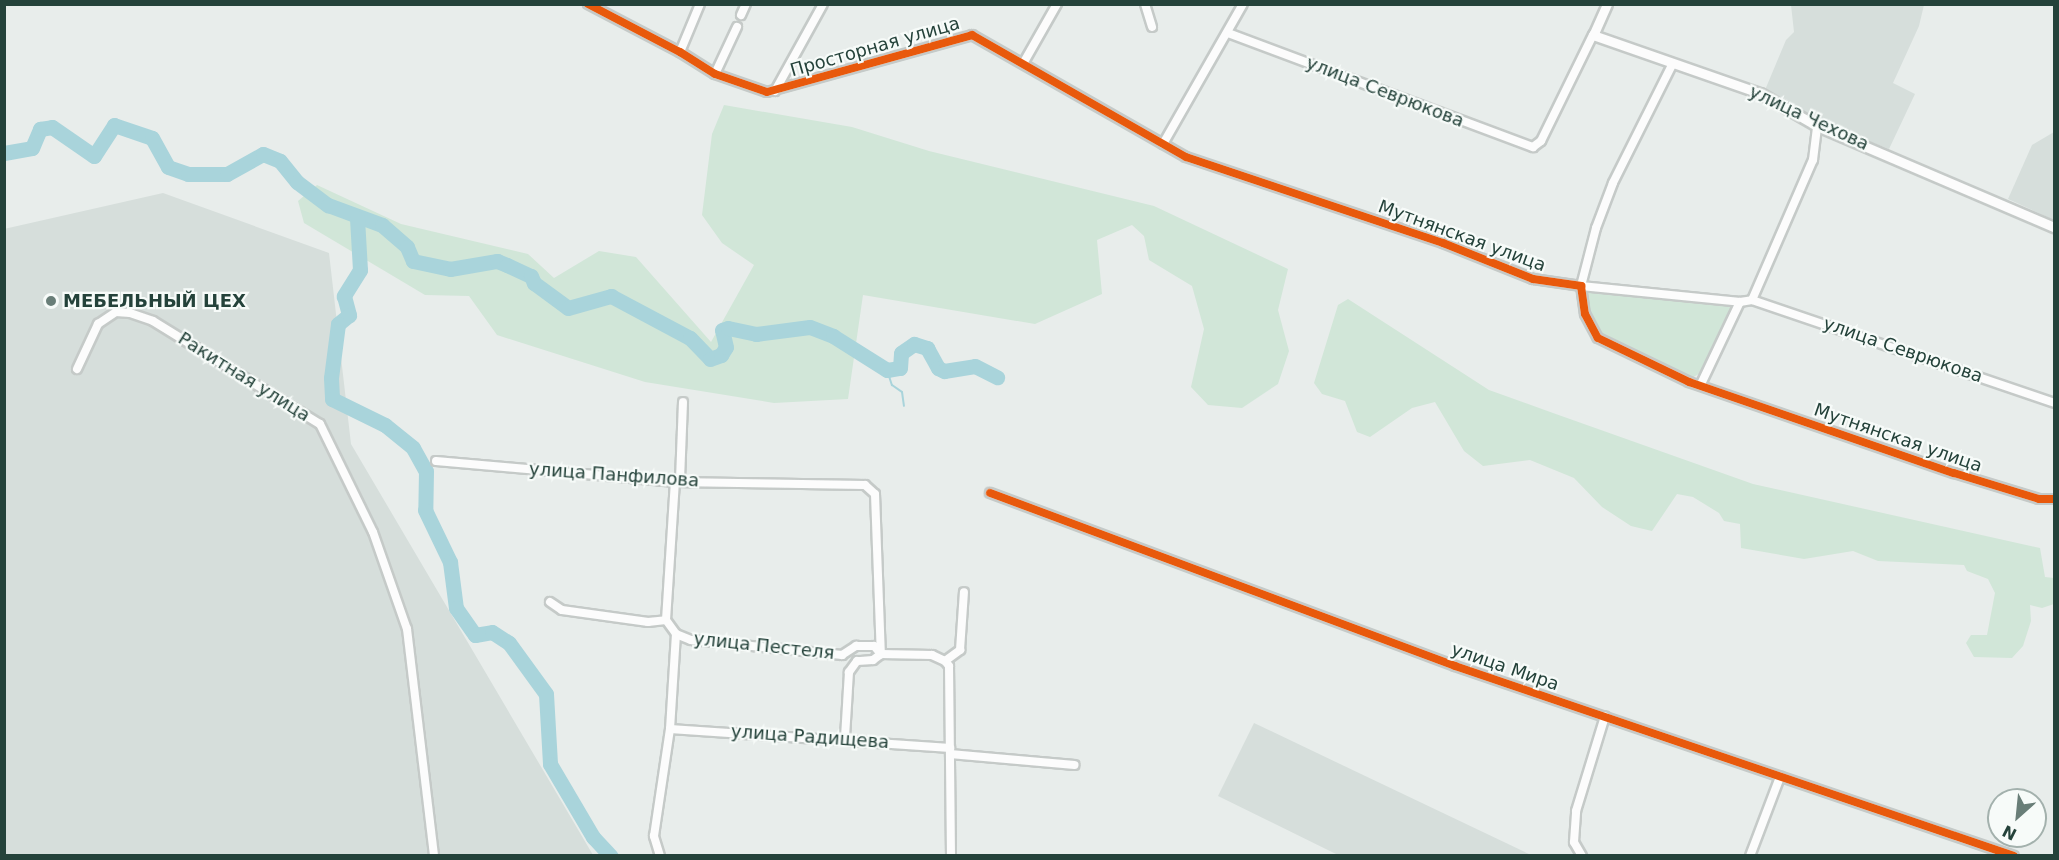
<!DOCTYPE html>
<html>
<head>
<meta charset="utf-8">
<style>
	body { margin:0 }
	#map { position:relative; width:2059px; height:860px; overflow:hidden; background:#e8edeb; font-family:"DejaVu Sans",sans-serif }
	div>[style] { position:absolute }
	.built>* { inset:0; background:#d6dedb }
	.green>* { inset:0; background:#d1e6d8 }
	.stream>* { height:2px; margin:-1px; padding:0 1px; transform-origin:1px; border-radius:1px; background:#a9d4db }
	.river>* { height:15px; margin:-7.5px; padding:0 7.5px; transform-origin:7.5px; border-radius:7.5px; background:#a9d4db }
	.roads { filter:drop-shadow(2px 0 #c5cac8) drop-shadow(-2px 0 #c5cac8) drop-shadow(0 2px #c5cac8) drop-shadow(0 -2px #c5cac8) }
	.minor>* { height:8px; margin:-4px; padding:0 4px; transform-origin:4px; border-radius:4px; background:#fcfcfc }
	.tertiary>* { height:9px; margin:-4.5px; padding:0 4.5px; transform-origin:4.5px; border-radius:4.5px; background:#fcfcfc }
	.cycleway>* { height:8px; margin:-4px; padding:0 4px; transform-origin:4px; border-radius:4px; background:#e8590c }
	.dots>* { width:16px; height:16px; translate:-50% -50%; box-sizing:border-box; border:3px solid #f7fbf9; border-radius:50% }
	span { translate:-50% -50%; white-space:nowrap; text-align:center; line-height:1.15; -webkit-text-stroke:4.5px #f7fbf9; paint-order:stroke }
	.street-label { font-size:18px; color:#24423a }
	.poi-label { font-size:18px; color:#24423a; font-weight:700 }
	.left { translate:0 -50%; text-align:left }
	.frame { position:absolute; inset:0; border:6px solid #24423a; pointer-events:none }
	.north { position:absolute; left:1987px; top:788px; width:60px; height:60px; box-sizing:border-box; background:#f7fbf9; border:2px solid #a3b1ad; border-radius:50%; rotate:207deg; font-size:16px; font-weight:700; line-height:24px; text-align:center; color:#24423a }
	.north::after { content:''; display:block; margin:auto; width:21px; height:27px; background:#697e78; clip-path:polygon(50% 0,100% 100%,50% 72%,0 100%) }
</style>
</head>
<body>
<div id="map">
	<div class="built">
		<div style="clip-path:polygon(1791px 5px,1924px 5px,1919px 26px,1893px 83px,1915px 94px,1889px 149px,1820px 122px,1765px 90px,1786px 40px,1794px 32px)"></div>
		<div style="clip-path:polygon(2054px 132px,2054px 220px,2008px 199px,2032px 145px)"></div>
		<div style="clip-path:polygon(163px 193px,329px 253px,351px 444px,593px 855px,5px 855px,4px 229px)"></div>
		<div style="clip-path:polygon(1254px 723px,1531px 855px,1338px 855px,1218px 796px)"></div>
	</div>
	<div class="green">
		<div style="clip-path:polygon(724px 105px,852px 127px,929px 151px,1154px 206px,1288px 269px,1278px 310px,1289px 351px,1278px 384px,1242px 408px,1208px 405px,1191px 387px,1204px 329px,1192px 286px,1149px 260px,1144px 236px,1132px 225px,1097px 240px,1102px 294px,1035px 324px,863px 295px,848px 399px,774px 403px,645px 382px,497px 335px,469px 296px,425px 295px,304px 223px,298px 201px,317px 185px,401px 224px,528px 254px,554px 278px,599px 251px,636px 257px,711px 342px,754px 265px,722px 243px,702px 215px,712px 134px)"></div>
		<div style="clip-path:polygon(1594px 290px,1688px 300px,1734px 307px,1702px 372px,1692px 378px,1599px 336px,1590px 320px,1586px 301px,1588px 291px)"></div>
		<div style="clip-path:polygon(1348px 299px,1489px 390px,1553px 413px,1753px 484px,2040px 548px,2045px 577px,2054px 578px,2054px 604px,2042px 608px,2030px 605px,2031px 621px,2023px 646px,2012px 658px,1974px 657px,1966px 643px,1971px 635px,1987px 635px,1995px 593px,1988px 579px,1967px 571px,1964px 565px,1878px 561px,1853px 551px,1804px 559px,1741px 548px,1740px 524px,1724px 521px,1719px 513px,1693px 497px,1677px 494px,1652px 531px,1631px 526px,1602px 507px,1574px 478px,1530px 460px,1483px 466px,1464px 451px,1435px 402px,1412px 408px,1370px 437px,1357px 432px,1345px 401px,1322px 394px,1314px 383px,1338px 305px)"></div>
	</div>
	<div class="stream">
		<div style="left:887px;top:370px;width:16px;rotate:72deg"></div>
		<div style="left:892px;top:385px;width:12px;rotate:35deg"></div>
		<div style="left:902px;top:392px;width:14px;rotate:82deg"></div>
	</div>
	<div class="river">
		<div style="left:4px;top:153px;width:28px;rotate:-10deg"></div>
		<div style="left:32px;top:148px;width:21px;rotate:-67deg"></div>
		<div style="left:40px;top:129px;width:12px;rotate:-9deg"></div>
		<div style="left:52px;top:127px;width:51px;rotate:34.6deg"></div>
		<div style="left:94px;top:156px;width:37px;rotate:-57deg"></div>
		<div style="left:114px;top:125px;width:40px;rotate:18.9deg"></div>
		<div style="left:152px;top:138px;width:33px;rotate:61deg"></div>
		<div style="left:168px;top:167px;width:21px;rotate:19deg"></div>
		<div style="left:188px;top:174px;width:39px"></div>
		<div style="left:227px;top:174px;width:41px;rotate:-29.1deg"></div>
		<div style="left:263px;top:154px;width:18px;rotate:22deg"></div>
		<div style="left:280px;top:161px;width:27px;rotate:51deg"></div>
		<div style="left:297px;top:182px;width:39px;rotate:37deg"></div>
		<div style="left:328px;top:205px;width:58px;rotate:20.3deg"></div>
		<div style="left:382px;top:225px;width:33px;rotate:41deg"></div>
		<div style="left:407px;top:247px;width:15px;rotate:67deg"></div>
		<div style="left:413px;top:261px;width:38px;rotate:12deg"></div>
		<div style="left:450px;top:269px;width:48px;rotate:-9.7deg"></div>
		<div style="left:497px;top:261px;width:11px;rotate:22deg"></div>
		<div style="left:507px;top:265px;width:26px;rotate:25deg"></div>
		<div style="left:531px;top:276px;width:8px;rotate:67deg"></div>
		<div style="left:534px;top:283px;width:42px;rotate:36.3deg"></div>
		<div style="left:568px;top:308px;width:45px;rotate:-15.6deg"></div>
		<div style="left:611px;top:296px;width:89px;rotate:28deg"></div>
		<div style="left:690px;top:338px;width:29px;rotate:46deg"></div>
		<div style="left:710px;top:359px;width:12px;rotate:-20deg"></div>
		<div style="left:721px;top:355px;width:9px;rotate:-58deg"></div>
		<div style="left:726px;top:347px;width:17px;rotate:-103deg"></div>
		<div style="left:722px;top:330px;width:6px;rotate:-18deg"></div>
		<div style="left:728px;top:328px;width:29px;rotate:12deg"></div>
		<div style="left:756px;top:334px;width:54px;rotate:-7.4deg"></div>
		<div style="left:810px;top:327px;width:25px;rotate:21deg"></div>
		<div style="left:833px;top:336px;width:64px;rotate:32.2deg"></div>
		<div style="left:887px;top:370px;width:13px;rotate:-9deg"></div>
		<div style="left:900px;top:368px;width:15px;rotate:-86deg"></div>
		<div style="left:901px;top:353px;width:16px;rotate:-35deg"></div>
		<div style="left:914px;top:344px;width:14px;rotate:17deg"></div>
		<div style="left:927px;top:348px;width:23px;rotate:61deg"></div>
		<div style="left:938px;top:368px;width:7px;rotate:27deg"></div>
		<div style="left:944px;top:371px;width:31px;rotate:-9deg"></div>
		<div style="left:975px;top:366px;width:25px;rotate:27deg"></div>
		<div style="left:357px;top:218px;width:52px;rotate:86.7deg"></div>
		<div style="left:360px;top:270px;width:31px;rotate:122deg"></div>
		<div style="left:344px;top:296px;width:20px;rotate:75deg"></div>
		<div style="left:349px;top:315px;width:14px;rotate:141deg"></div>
		<div style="left:338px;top:324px;width:54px;rotate:97.4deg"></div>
		<div style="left:331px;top:378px;width:21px;rotate:87deg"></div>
		<div style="left:332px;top:399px;width:59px;rotate:26.1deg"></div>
		<div style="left:385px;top:425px;width:36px;rotate:39deg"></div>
		<div style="left:413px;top:448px;width:26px;rotate:61deg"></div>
		<div style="left:426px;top:471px;width:39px;rotate:91deg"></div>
		<div style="left:425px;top:510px;width:58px;rotate:64.3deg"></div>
		<div style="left:450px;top:562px;width:46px;rotate:82.6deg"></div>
		<div style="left:456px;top:608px;width:33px;rotate:55deg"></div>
		<div style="left:475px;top:635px;width:17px;rotate:-10deg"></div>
		<div style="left:492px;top:632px;width:20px;rotate:33deg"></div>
		<div style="left:509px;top:643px;width:63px;rotate:54deg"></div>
		<div style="left:546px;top:694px;width:70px;rotate:86.7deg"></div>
		<div style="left:550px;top:764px;width:85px;rotate:59.5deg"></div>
		<div style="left:593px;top:837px;width:26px;rotate:47deg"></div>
	</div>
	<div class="roads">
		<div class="minor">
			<div style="left:588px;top:4px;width:104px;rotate:27.6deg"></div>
			<div style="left:680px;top:52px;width:41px;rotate:32.2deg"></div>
			<div style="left:715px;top:74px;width:55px;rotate:19.1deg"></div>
			<div style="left:767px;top:92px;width:213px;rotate:-15.5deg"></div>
			<div style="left:972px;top:35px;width:246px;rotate:29.7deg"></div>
			<div style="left:1186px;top:157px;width:271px;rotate:18.5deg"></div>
			<div style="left:1443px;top:243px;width:97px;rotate:21.8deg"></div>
			<div style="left:1533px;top:279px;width:49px;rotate:8.3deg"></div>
			<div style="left:1581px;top:286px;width:28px;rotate:82deg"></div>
			<div style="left:1585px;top:314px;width:27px;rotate:62deg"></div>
			<div style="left:1598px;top:338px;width:101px;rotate:25.8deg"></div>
			<div style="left:1689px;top:382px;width:280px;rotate:19deg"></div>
			<div style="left:1954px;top:473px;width:89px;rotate:17deg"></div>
			<div style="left:2039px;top:499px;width:15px"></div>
			<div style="left:1145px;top:4px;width:24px;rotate:73deg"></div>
			<div style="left:741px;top:15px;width:12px;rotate:-66deg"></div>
			<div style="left:1228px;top:33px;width:326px;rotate:20.5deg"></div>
			<div style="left:1533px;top:147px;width:10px;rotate:-37deg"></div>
			<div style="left:1541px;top:141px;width:118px;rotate:-63.9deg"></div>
			<div style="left:680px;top:52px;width:52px;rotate:-67.4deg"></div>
			<div style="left:1024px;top:62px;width:67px;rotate:-60.4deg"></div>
			<div style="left:1672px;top:65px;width:132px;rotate:116.6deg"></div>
			<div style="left:1613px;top:183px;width:48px;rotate:110.7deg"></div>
			<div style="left:1596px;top:228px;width:60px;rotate:104.5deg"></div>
			<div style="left:1581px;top:286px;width:160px;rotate:5.7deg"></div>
			<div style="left:1740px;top:302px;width:12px;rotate:-9deg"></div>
			<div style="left:715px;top:74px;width:52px;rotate:-64.9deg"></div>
			<div style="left:775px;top:91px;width:99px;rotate:-61.1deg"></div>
			<div style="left:1163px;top:144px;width:161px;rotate:-60.3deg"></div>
			<div style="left:1752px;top:300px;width:319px;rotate:18.8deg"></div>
			<div style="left:1752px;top:300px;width:153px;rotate:-66.5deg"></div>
			<div style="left:1813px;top:160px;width:34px;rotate:-83deg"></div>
			<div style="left:77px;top:369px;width:50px;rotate:-65deg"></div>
			<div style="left:98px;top:324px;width:22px;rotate:-34deg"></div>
			<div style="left:116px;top:312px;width:14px;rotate:4deg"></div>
			<div style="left:130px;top:313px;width:24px;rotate:19deg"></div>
			<div style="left:153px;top:321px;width:196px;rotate:31.7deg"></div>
			<div style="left:320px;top:424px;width:120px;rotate:63.9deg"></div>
			<div style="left:373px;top:532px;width:103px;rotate:70.7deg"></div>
			<div style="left:407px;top:629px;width:229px;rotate:83.2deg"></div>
			<div style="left:1701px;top:384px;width:91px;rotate:-64.6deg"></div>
			<div style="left:436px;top:461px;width:240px;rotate:5deg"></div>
			<div style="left:675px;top:482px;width:190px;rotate:0.9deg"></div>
			<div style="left:865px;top:485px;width:13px;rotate:42deg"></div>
			<div style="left:875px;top:494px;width:160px;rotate:87.9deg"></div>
			<div style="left:881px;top:654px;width:10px;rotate:143deg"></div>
			<div style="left:873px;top:660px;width:16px;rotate:176deg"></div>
			<div style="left:857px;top:661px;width:14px;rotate:126deg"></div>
			<div style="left:849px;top:672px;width:66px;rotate:93.5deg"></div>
			<div style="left:680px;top:480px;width:78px;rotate:-87.8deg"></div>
			<div style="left:990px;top:493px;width:496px;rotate:20.4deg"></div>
			<div style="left:1455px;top:666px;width:590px;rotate:18.77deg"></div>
			<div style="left:550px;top:602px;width:14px;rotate:34deg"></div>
			<div style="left:562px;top:610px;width:87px;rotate:7.9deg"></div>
			<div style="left:648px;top:622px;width:18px;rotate:-6deg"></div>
			<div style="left:666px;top:620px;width:17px;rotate:54deg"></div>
			<div style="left:676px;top:634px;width:16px;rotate:22deg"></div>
			<div style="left:691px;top:640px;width:152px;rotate:5.7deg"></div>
			<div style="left:842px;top:655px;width:17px;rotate:-33deg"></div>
			<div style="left:856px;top:646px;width:18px"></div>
			<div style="left:874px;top:646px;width:11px;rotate:49deg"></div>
			<div style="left:881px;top:654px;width:51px;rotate:1.1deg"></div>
			<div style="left:932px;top:655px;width:14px;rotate:25deg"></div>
			<div style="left:666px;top:620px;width:138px;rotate:-86.3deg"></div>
			<div style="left:670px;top:729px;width:281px;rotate:3.9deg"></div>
			<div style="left:950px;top:754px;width:125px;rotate:5deg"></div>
			<div style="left:660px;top:856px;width:21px;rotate:-107deg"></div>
			<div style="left:654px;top:836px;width:108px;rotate:-81.5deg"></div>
			<div style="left:670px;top:729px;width:95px;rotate:-86.4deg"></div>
			<div style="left:951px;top:856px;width:190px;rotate:-90.6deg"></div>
			<div style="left:949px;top:666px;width:6px;rotate:-129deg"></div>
			<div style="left:945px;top:661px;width:19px;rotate:-36deg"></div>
			<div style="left:960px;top:650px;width:58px;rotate:-86.1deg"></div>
			<div style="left:1582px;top:856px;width:16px;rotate:-120deg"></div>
			<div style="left:1574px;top:842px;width:31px;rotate:-86deg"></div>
			<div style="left:1576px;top:811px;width:99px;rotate:-73deg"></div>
			<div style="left:1750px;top:856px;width:85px;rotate:-69.2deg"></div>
		</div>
		<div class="tertiary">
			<div style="left:1607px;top:4px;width:34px;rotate:114deg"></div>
			<div style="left:1593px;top:35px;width:177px;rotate:19.2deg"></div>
			<div style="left:1760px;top:93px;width:66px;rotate:30.1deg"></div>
			<div style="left:1817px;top:126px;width:258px;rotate:23.1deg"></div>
		</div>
	</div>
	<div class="cycleway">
		<div style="left:588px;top:4px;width:104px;rotate:27.6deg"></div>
		<div style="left:680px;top:52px;width:41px;rotate:32.2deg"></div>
		<div style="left:715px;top:74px;width:55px;rotate:19.1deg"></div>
		<div style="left:767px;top:92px;width:213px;rotate:-15.5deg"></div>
		<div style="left:972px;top:35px;width:246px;rotate:29.7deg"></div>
		<div style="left:1186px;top:157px;width:271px;rotate:18.5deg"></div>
		<div style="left:1443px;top:243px;width:97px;rotate:21.8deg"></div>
		<div style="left:1533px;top:279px;width:49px;rotate:8.3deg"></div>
		<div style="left:1581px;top:286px;width:28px;rotate:82deg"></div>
		<div style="left:1585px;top:314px;width:27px;rotate:62deg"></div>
		<div style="left:1598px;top:338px;width:101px;rotate:25.8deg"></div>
		<div style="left:1689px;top:382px;width:280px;rotate:19deg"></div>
		<div style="left:1954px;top:473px;width:89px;rotate:17deg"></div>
		<div style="left:2039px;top:499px;width:15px"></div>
		<div style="left:990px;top:493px;width:496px;rotate:20.4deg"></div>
		<div style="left:1455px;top:666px;width:590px;rotate:18.77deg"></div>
	</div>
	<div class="dots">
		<div style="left:51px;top:301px;background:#697e78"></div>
	</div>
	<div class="street-label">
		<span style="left:875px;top:47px;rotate:-16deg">Просторная улица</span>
		<span style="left:1385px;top:92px;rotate:21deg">улица Севрюкова</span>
		<span style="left:1809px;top:118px;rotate:25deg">улица Чехова</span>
		<span style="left:1462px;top:236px;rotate:20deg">Мутнянская улица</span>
		<span style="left:1903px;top:350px;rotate:19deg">улица Севрюкова</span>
		<span style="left:244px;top:377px;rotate:32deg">Ракитная улица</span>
		<span style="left:1898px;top:438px;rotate:19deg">Мутнянская улица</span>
		<span style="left:614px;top:475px;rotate:4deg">улица Панфилова</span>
		<span style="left:764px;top:646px;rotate:6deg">улица Пестеля</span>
		<span style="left:1505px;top:667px;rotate:19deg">улица Мира</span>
		<span style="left:810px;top:737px;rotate:4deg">улица Радищева</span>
	</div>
	<div class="poi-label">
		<span class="left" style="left:63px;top:301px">МЕБЕЛЬНЫЙ ЦЕХ</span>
	</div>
	<div class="frame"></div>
	<div class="north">N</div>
</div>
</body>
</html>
